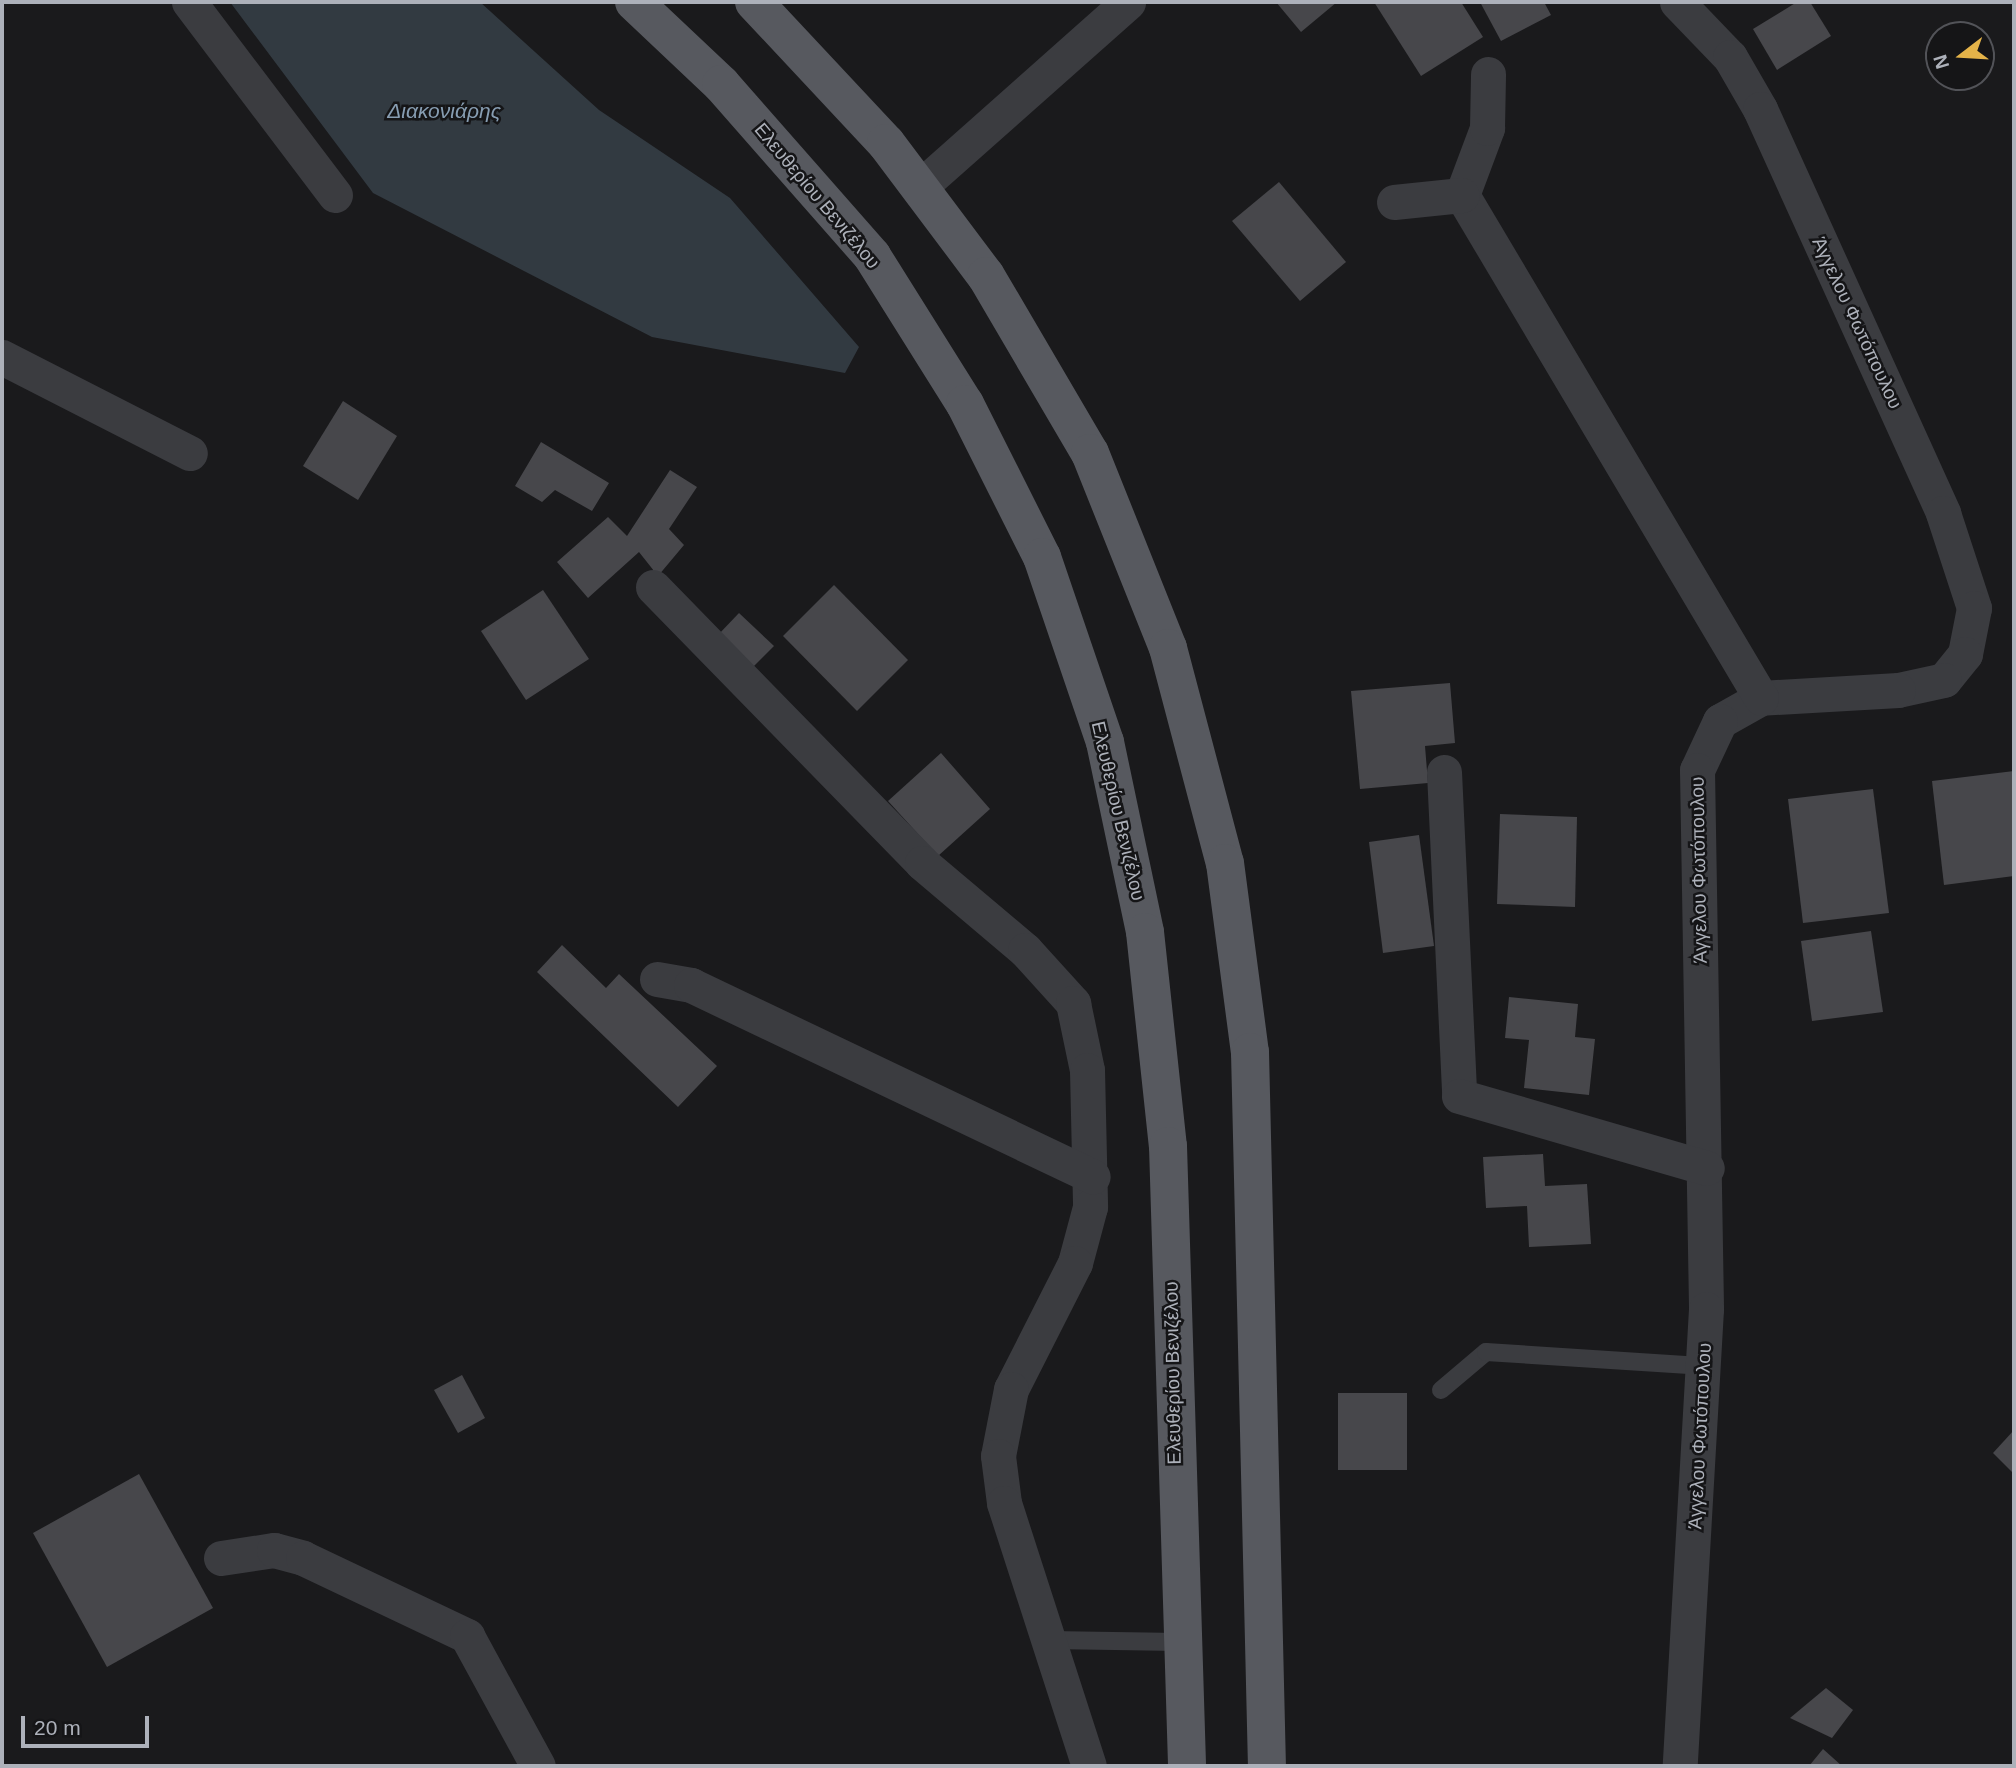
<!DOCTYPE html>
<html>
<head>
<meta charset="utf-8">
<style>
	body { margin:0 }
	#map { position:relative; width:2016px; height:1768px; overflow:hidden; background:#1a1a1c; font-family:Arial,sans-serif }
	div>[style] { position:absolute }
	.water>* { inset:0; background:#323a41 }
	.building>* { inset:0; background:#47474b }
	.service>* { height:18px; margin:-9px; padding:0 9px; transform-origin:9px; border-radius:9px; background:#3b3c40 }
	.minor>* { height:35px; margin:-17.5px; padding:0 17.5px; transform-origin:17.5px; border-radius:17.5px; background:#3b3c40 }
	.primary>* { height:38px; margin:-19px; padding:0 19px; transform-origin:19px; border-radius:19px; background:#57595f }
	span { translate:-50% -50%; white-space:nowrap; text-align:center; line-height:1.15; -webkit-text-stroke:5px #151517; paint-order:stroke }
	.street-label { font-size:19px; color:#adb1ba }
	.water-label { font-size:21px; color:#879db2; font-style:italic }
	.frame { position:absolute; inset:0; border:4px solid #adb1ba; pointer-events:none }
	.north { position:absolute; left:1925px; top:21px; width:70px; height:70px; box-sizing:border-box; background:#151517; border:2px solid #525358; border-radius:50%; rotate:253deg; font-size:19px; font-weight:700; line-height:28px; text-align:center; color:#adb1ba }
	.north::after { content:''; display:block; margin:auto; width:24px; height:32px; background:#e4b349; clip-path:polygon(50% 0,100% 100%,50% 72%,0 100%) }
	.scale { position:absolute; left:21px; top:1716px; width:128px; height:32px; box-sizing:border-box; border:4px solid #adb1ba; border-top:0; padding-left:9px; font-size:21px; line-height:24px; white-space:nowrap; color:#adb1ba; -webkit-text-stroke:5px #151517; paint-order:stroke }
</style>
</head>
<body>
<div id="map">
	<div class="water">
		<div style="clip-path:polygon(230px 2px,480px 2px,599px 110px,730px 198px,859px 347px,845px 373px,652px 337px,373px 193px)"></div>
	</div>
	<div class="building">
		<div style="clip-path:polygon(1276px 2px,1337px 2px,1301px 32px)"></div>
		<div style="clip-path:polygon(1374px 2px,1461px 2px,1483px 37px,1421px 76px)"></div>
		<div style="clip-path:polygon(1480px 2px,1544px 2px,1551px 15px,1501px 41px)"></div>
		<div style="clip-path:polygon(1797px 2px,1810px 2px,1831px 36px,1777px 70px,1753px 29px)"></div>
		<div style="clip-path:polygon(1279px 182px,1346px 262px,1300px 301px,1232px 221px)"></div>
		<div style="clip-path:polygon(343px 401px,397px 436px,358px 500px,303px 466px)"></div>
		<div style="clip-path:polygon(541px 442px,609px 483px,592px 511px,555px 490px,542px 502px,515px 486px)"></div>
		<div style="clip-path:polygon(670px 470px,697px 487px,669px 529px,684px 545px,658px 576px,639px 552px,588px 598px,557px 562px,608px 517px,627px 536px)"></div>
		<div style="clip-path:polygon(834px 585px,908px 660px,857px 711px,783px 636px)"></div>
		<div style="clip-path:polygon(543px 590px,589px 659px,526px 700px,481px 631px)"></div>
		<div style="clip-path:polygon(739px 613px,774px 646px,751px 669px,717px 636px)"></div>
		<div style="clip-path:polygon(1450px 683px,1455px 743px,1425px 746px,1428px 783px,1360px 789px,1351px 691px)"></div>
		<div style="clip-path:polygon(941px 753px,990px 809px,938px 856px,888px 801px)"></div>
		<div style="clip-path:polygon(2014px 771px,2014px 876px,1944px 885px,1932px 781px)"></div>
		<div style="clip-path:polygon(1873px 789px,1889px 913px,1803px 923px,1788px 799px)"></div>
		<div style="clip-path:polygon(1500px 814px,1577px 817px,1575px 907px,1497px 904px)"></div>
		<div style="clip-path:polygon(1419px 835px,1434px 946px,1383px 953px,1369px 842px)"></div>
		<div style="clip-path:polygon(1871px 931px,1883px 1012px,1812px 1021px,1801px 941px)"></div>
		<div style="clip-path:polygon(562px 945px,606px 988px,619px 974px,717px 1066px,678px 1107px,537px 972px)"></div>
		<div style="clip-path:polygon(1509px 997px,1578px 1004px,1575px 1037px,1595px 1039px,1589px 1095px,1524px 1088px,1529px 1040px,1505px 1038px)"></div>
		<div style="clip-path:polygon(1543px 1154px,1545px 1186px,1587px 1184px,1591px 1244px,1529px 1247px,1527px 1206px,1486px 1208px,1483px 1157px)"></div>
		<div style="clip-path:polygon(462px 1375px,485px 1418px,458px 1433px,434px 1390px)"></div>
		<div style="clip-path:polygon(1338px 1393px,1407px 1393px,1407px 1470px,1338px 1470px)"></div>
		<div style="clip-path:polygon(2014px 1430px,2014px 1474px,1993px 1453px)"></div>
		<div style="clip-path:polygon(139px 1474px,213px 1608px,107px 1667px,33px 1533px)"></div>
		<div style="clip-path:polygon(1826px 1688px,1853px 1710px,1832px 1738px,1790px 1718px)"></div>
		<div style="clip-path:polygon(1823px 1749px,1842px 1766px,1809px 1766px)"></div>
	</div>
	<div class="service">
		<div style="left:1441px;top:1390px;width:59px;rotate:-40.2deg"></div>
		<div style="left:1486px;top:1352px;width:219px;rotate:3.7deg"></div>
		<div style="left:1049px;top:1640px;width:130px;rotate:0.9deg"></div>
	</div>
	<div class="minor">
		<div style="left:189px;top:2px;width:242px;rotate:52.9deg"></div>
		<div style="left:1677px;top:2px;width:76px;rotate:46.1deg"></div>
		<div style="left:1730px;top:57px;width:60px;rotate:60deg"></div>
		<div style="left:1760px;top:109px;width:444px;rotate:65.6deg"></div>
		<div style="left:1943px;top:513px;width:100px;rotate:71.9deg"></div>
		<div style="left:1974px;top:608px;width:47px;rotate:101.1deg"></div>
		<div style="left:1965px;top:654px;width:33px;rotate:129deg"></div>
		<div style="left:1944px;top:680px;width:47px;rotate:167.7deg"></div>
		<div style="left:1898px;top:690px;width:137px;rotate:176.7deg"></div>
		<div style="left:1761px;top:698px;width:47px;rotate:150.7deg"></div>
		<div style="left:1720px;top:721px;width:54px;rotate:115.1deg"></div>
		<div style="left:1697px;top:770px;width:539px;rotate:89.04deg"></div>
		<div style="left:1706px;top:1309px;width:458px;rotate:93.3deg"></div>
		<div style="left:921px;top:186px;width:277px;rotate:-41.6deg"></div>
		<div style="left:1462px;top:195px;width:585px;rotate:59.27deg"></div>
		<div style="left:1462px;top:195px;width:72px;rotate:-69.5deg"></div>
		<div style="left:1487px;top:128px;width:54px;rotate:-88.9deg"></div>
		<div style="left:1394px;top:202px;width:68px;rotate:-5.9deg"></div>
		<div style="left:2px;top:357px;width:211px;rotate:27.1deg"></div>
		<div style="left:653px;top:587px;width:385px;rotate:45.7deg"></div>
		<div style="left:922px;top:863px;width:135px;rotate:40.2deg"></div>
		<div style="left:1025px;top:950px;width:72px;rotate:47.8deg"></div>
		<div style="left:1073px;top:1003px;width:68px;rotate:78.2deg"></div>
		<div style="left:1087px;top:1070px;width:137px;rotate:88.7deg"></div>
		<div style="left:1090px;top:1207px;width:58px;rotate:105deg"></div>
		<div style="left:1075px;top:1263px;width:141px;rotate:116.9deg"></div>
		<div style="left:1011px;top:1389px;width:68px;rotate:101deg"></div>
		<div style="left:998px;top:1456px;width:47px;rotate:82.7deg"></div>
		<div style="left:1004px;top:1503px;width:276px;rotate:72.1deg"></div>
		<div style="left:1444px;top:772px;width:324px;rotate:87.3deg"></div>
		<div style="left:1459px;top:1096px;width:258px;rotate:16.2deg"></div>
		<div style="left:657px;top:979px;width:35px;rotate:10deg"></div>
		<div style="left:691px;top:985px;width:445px;rotate:25.5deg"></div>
		<div style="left:221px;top:1558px;width:54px;rotate:-8.6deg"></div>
		<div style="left:274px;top:1550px;width:30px;rotate:15deg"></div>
		<div style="left:303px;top:1558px;width:182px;rotate:25.4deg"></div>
		<div style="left:467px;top:1636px;width:148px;rotate:61.4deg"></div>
	</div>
	<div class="primary">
		<div style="left:634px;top:2px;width:120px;rotate:43.3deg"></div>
		<div style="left:721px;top:84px;width:229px;rotate:48.7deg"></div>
		<div style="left:872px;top:256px;width:175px;rotate:57.9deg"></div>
		<div style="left:965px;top:404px;width:171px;rotate:63.3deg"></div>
		<div style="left:1042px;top:557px;width:195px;rotate:71.2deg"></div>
		<div style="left:1105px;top:742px;width:194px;rotate:78.1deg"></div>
		<div style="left:1145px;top:932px;width:215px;rotate:83.9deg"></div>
		<div style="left:1168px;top:1146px;width:620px;rotate:88.24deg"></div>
		<div style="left:754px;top:2px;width:193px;rotate:46.9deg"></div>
		<div style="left:886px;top:143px;width:166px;rotate:53.1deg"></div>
		<div style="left:986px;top:276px;width:205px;rotate:59.6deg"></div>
		<div style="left:1090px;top:453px;width:210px;rotate:68.2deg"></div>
		<div style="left:1168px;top:648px;width:222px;rotate:75.2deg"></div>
		<div style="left:1225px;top:863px;width:191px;rotate:82.5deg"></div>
		<div style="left:1250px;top:1052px;width:714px;rotate:88.64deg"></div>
	</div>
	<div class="street-label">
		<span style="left:817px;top:196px;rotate:50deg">Ελευθερίου Βενιζέλου</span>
		<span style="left:1857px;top:323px;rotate:65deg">Άγγελου Φωτόπουλου</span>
		<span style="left:1118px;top:811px;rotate:77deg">Ελευθερίου Βενιζέλου</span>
		<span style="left:1699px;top:870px;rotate:-91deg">Άγγελου Φωτόπουλου</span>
		<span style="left:1173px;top:1373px;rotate:-91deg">Ελευθερίου Βενιζέλου</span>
		<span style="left:1700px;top:1436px;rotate:-87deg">Άγγελου Φωτόπουλου</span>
	</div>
	<div class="water-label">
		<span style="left:444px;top:111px">Διακονιάρης</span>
	</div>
	<div class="frame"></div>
	<div class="north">N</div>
	<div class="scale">20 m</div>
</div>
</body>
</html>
